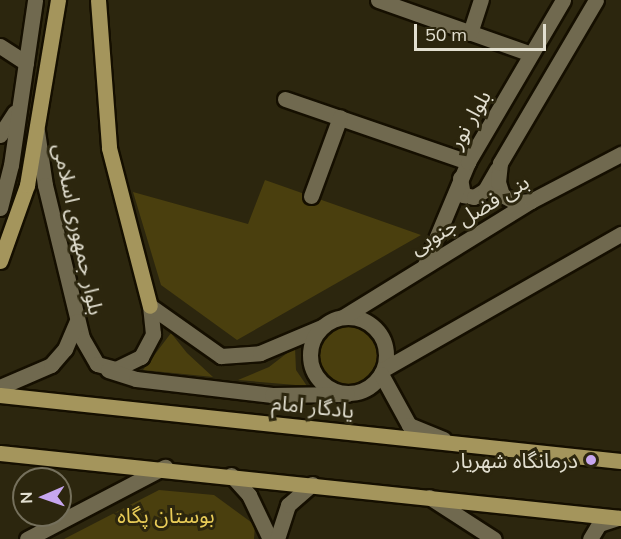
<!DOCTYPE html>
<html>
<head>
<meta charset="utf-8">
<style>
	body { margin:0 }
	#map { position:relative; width:621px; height:539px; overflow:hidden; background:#2c260e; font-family:Mulish,"Noto Sans Arabic",sans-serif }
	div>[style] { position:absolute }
	.green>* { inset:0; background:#4a3f0e }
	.round { border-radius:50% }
	.roads { filter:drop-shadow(2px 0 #150f00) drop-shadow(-2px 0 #150f00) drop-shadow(0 2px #150f00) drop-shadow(0 -2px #150f00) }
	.street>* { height:15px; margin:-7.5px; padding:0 7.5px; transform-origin:7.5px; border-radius:7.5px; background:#70694f }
	.secondary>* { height:15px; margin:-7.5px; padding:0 7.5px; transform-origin:7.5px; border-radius:7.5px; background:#70694f }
	.secondary>.ring { margin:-7.5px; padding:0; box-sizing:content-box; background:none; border:15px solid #70694f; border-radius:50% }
	.primary>* { height:15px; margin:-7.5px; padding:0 7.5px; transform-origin:7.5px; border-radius:7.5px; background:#a4955c }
	.dots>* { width:16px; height:16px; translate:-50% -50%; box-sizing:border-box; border:3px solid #2c260e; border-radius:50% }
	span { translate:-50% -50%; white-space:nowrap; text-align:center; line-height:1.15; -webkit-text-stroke:6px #2c260e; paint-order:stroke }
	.street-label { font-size:21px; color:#e2dfd0 }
	.poi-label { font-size:21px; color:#e2dfd0 }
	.right { translate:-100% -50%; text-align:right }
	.park-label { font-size:21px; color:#e9cc58 }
	.north { position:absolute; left:12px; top:467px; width:60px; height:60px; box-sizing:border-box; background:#2c260e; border:2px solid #75705c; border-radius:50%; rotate:268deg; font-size:16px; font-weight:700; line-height:24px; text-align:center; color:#e2dfd0 }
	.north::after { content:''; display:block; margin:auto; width:21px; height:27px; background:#c7a6ef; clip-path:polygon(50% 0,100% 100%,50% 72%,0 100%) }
	.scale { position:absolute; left:414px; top:24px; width:132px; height:27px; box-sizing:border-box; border:3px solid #e2dfd0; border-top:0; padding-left:8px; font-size:18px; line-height:21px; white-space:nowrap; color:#e2dfd0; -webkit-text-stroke:4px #2c260e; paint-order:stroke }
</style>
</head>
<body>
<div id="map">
	<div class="green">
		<div style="clip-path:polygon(265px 180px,421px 235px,237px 340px,161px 285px,133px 192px,248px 224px)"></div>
		<div class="round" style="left:315px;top:323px;width:64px;height:64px"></div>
		<div style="clip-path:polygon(171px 333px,187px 353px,213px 377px,143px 370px)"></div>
		<div style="clip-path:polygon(295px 347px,296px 370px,307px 386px,238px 380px,269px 367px)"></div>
		<div style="clip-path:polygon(159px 490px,214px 495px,255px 525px,254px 539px,64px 539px)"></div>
	</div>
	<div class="roads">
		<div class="street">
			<div style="left:378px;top:0;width:162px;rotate:19.4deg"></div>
			<div style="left:470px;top:33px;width:35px;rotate:-72deg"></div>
			<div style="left:0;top:46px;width:31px;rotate:33deg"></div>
			<div style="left:285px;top:99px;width:194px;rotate:19deg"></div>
			<div style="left:311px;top:196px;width:84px;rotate:-69.8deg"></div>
		</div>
		<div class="secondary">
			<div style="left:37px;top:131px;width:55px;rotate:81.6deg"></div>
			<div style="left:45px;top:185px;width:157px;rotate:76.4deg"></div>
			<div style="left:82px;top:338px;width:30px;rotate:60deg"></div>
			<div style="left:97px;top:364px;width:20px;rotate:15deg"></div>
			<div style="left:116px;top:369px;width:28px;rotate:-26deg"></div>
			<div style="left:141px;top:357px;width:26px;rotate:-62deg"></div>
			<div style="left:153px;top:334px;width:28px;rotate:-96deg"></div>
			<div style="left:0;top:135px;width:27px;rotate:-57deg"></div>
			<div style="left:460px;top:178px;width:17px;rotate:80deg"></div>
			<div style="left:463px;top:195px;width:11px;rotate:10deg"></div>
			<div style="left:474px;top:197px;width:13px;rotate:-32deg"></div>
			<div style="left:485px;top:190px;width:24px;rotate:-60deg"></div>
			<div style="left:531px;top:201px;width:16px;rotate:176deg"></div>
			<div style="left:515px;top:202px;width:15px;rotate:-152deg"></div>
			<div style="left:502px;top:195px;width:14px;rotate:-107deg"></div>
			<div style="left:498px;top:182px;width:19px;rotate:-84deg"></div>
			<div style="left:500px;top:163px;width:189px;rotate:-59.5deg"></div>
			<div style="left:0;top:208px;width:44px;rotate:-75.7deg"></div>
			<div style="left:11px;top:165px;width:167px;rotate:-81.7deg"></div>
			<div style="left:425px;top:265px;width:112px;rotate:-67.3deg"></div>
			<div style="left:468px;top:162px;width:188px;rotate:-59.6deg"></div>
			<div style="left:150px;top:306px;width:87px;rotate:35.2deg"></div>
			<div style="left:221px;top:356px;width:39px;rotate:-4deg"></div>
			<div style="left:260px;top:353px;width:67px;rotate:-22.8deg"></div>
			<div class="ring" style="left:310px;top:317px;width:61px;height:61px"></div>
			<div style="left:343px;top:317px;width:221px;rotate:-31.7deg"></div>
			<div style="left:531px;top:201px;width:102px;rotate:-27.6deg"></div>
			<div style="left:384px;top:369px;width:273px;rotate:-29.7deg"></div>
			<div style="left:108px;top:370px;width:29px;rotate:18deg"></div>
			<div style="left:136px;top:379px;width:137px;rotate:6.7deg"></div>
			<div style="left:272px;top:395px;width:75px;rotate:-0.8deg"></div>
			<div style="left:381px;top:374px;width:58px;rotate:61.2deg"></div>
			<div style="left:409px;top:425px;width:37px;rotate:22deg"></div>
			<div style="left:0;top:387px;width:56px;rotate:-23.3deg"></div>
			<div style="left:51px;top:365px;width:21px;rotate:-49deg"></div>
			<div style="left:65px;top:349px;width:30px;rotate:-67deg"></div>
			<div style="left:231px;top:475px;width:27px;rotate:48deg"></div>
			<div style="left:249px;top:495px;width:49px;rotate:64.5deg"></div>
			<div style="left:429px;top:497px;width:77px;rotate:32.9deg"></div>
			<div style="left:27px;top:539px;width:156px;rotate:-27.6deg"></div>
			<div style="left:277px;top:539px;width:36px;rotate:-72deg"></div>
			<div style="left:288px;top:505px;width:32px;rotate:-41deg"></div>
			<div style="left:590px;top:539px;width:17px;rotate:-59deg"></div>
			<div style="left:599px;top:524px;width:20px;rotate:-18deg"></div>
		</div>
		<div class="primary">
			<div style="left:98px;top:0;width:148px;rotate:85.7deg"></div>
			<div style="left:109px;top:148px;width:163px;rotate:75.5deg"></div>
			<div style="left:0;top:261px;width:81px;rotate:-70.4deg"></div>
			<div style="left:27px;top:185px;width:188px;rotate:-80.5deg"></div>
			<div style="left:0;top:395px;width:624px;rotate:6.07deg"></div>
			<div style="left:0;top:453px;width:624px;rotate:5.98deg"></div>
		</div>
	</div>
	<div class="dots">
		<div style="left:591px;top:460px;background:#c7a6ef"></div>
	</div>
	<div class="street-label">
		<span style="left:469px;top:119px;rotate:-60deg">بلوار نور</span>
		<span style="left:469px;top:214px;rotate:-31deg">بنی فضل جنوبی</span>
		<span style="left:79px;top:229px;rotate:78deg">بلوار جمهوری اسلامی</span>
		<span style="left:313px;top:406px;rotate:6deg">یادگار امام</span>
	</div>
	<div class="poi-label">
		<span class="right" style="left:578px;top:460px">درمانگاه شهریار</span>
	</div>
	<div class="park-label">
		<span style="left:166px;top:515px">بوستان پگاه</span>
	</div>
	<div class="north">N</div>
	<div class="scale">50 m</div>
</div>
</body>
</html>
